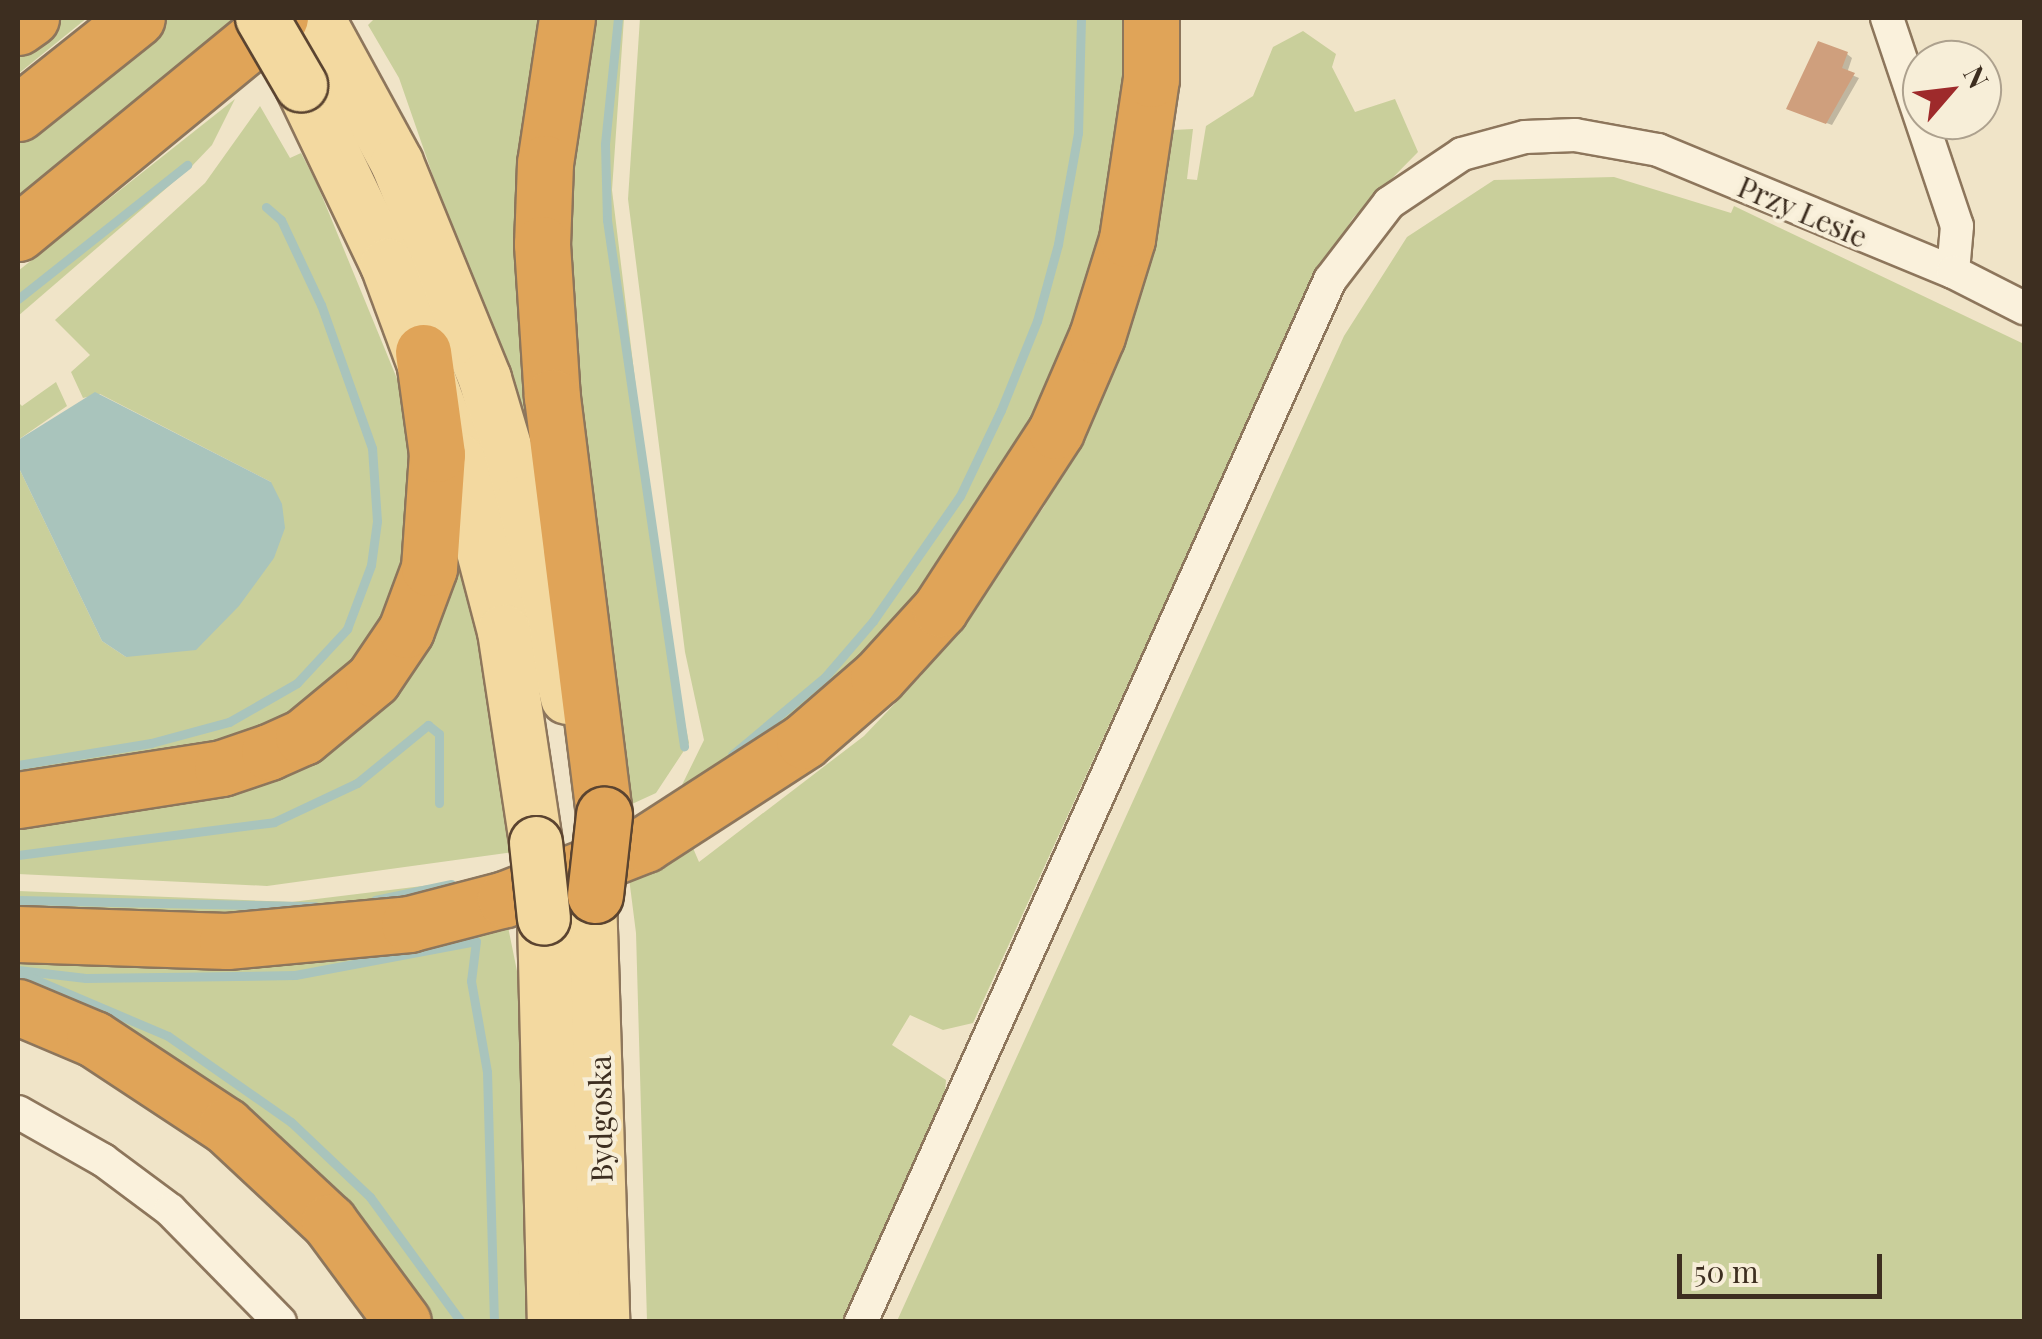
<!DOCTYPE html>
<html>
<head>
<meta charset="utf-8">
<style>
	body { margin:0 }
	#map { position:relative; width:2042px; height:1339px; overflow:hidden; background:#f0e4c8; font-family:"Playfair Display",serif }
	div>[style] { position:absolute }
	.green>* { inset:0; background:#c9cf9b }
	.water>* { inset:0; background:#a9c4bc }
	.shadow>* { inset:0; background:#0003 }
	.stream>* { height:9px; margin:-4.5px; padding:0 4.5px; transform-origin:4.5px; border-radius:4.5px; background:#a9c4bc }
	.building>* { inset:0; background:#cf9f7d }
	.roads { filter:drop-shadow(2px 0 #8d765c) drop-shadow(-2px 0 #8d765c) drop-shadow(0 2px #8d765c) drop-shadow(0 -2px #8d765c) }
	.minor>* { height:32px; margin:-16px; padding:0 16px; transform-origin:16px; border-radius:16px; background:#faf1dc }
	.primary>* { height:52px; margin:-26px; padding:0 26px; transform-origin:26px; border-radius:26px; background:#f3d9a0 }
	.motorway>* { height:55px; margin:-27.5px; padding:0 27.5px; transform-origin:27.5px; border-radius:27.5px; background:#e0a458 }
	.bridges { filter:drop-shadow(2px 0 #5b4430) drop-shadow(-2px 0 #5b4430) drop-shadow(0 2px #5b4430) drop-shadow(0 -2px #5b4430) }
	.primary-bridge>* { height:52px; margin:-26px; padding:0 26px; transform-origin:26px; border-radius:26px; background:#f3d9a0 }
	.motorway-bridge>* { height:55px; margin:-27.5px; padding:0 27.5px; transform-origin:27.5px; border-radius:27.5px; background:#e0a458 }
	span { translate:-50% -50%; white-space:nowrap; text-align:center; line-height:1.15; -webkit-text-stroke:8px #f7eed8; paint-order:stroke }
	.street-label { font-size:30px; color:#3d2e20 }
	.frame { position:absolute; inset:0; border:20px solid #3d2e20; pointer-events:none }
	.north { position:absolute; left:1902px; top:40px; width:100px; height:100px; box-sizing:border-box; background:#f7eed8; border:2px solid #ada18e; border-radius:50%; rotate:62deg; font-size:28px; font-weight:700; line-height:40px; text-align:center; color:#3d2e20 }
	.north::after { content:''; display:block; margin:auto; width:35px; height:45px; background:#9e2a2b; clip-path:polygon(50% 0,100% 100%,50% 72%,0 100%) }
	.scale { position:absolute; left:1677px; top:1254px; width:205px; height:45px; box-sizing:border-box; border:5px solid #3d2e20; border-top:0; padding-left:12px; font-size:30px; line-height:35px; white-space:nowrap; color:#3d2e20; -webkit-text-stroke:8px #f7eed8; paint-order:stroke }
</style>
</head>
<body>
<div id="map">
	<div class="green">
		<div style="clip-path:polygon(47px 18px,87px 18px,18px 74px,18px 41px)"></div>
		<div style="clip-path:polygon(162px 18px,253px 18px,18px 207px,18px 138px)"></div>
		<div style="clip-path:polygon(375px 18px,550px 18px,535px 470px,399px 78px,368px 25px)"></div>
		<div style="clip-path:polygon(580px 18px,624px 18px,612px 190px,664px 619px,689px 743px,656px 793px,632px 804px,599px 653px,576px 485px,560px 144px)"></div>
		<div style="clip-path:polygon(640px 18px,1131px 18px,1095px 269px,1052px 386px,960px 547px,827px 695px,687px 794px,682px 785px,704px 740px,685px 652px,628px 199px)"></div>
		<div style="clip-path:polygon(1303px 31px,1336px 54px,1332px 67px,1355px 112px,1395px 99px,1418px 152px,1353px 218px,1309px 287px,973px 1023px,943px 1030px,910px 1015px,892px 1045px,946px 1080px,944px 1103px,846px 1321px,647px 1321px,636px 933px,629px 878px,693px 848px,699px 862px,864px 736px,921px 676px,1044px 507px,1140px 286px,1173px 130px,1193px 129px,1187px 179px,1197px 180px,1206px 126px,1253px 96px,1273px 47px)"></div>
		<div style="clip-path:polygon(235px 99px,212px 145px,191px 167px,18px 316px,18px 271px)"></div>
		<div style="clip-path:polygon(260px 106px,290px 158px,301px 153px,317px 184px,407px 403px,419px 516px,379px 639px,271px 732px,18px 782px,18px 466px,102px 641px,126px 657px,271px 482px,100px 394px,83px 398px,71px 372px,90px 355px,55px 320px,205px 183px)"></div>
		<div style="clip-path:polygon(1614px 177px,1731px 213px,1734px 206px,2024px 344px,2024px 1321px,897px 1321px,1344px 336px,1407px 237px,1494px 180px)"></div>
		<div style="clip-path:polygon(56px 382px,67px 406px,18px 440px,18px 402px,22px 406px)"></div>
		<div style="clip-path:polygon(464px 548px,514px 852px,267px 886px,18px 874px,18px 818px,283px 764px,447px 549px)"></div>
		<div style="clip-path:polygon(504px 876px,289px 919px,18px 914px,18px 891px,292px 902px)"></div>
		<div style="clip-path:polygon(506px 917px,518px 976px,528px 983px,535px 1321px,425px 1321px,18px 985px,18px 956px)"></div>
	</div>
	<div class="water">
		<div style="clip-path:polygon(95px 392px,271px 482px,282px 504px,285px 528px,274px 558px,239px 606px,196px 650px,126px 657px,102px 641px,18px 466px,18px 440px)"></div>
	</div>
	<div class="shadow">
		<div style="clip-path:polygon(1847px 54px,1852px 58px,1847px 73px,1859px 78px,1832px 125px,1795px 111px)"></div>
	</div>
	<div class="stream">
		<div style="left:618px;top:18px;width:127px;rotate:95.9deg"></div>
		<div style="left:605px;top:144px;width:76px;rotate:88.5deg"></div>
		<div style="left:607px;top:220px;width:532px;rotate:81.67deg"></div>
		<div style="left:18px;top:299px;width:216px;rotate:-38.4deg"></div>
		<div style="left:732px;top:755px;width:121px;rotate:-40deg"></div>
		<div style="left:825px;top:677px;width:74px;rotate:-49.4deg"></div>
		<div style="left:873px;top:621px;width:152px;rotate:-55.2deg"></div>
		<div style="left:960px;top:496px;width:95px;rotate:-64.5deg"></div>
		<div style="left:1001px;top:410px;width:96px;rotate:-68deg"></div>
		<div style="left:1037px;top:321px;width:80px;rotate:-74.7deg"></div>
		<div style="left:1058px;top:244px;width:113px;rotate:-79.8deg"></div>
		<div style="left:1078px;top:133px;width:115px;rotate:-88.5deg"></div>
		<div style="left:18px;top:765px;width:135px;rotate:-9.4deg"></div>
		<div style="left:151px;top:743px;width:81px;rotate:-15.1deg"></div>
		<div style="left:229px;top:722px;width:78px;rotate:-29.8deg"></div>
		<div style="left:297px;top:683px;width:74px;rotate:-47.2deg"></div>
		<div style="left:347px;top:629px;width:68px;rotate:-69.4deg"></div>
		<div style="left:371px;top:565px;width:44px;rotate:-82.2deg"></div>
		<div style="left:377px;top:521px;width:73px;rotate:-93.9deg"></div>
		<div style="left:372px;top:448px;width:152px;rotate:-109.6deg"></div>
		<div style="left:321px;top:305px;width:94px;rotate:-115.2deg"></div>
		<div style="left:281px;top:220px;width:20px;rotate:-139deg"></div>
		<div style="left:18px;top:855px;width:258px;rotate:-7.3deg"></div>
		<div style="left:274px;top:822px;width:92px;rotate:-25.2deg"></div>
		<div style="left:357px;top:783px;width:92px;rotate:-39.2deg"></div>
		<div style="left:428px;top:725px;width:14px;rotate:39deg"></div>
		<div style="left:439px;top:734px;width:69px;rotate:90deg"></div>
		<div style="left:18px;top:900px;width:297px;rotate:1.2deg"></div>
		<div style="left:375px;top:900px;width:78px;rotate:-11.9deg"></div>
		<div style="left:18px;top:970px;width:68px;rotate:6.7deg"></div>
		<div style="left:86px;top:978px;width:209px;rotate:-0.8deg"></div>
		<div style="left:295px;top:975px;width:184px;rotate:-10.6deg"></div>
		<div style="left:476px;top:941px;width:40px;rotate:97.1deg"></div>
		<div style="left:471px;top:981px;width:92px;rotate:80deg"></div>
		<div style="left:487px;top:1072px;width:250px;rotate:88.4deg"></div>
		<div style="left:22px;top:974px;width:159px;rotate:23deg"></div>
		<div style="left:168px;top:1036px;width:150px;rotate:35deg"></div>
		<div style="left:291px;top:1122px;width:109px;rotate:43.5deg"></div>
		<div style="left:370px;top:1197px;width:155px;rotate:53.9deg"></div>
	</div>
	<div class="building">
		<div style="clip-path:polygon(1818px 41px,1848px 52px,1842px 68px,1855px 73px,1826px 124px,1786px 109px)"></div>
	</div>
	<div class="roads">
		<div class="minor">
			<div style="left:1887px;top:18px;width:219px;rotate:71.4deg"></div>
			<div style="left:1957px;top:226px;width:46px;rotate:95deg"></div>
			<div style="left:18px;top:1112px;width:98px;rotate:29.5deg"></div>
			<div style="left:103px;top:1160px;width:84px;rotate:36.7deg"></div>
			<div style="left:170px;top:1210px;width:157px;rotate:45.5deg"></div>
			<div style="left:861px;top:1322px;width:1143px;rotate:-65.77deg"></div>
			<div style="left:1330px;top:280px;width:97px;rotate:-52.5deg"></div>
			<div style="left:1389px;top:203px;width:88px;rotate:-33.9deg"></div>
			<div style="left:1462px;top:154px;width:65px;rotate:-15.1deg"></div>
			<div style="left:1525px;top:137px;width:50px;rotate:-2.3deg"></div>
			<div style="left:1575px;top:135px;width:84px;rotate:10.2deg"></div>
			<div style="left:1658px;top:150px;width:319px;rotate:22.5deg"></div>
			<div style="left:1953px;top:272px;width:80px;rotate:26.9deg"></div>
		</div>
		<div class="primary">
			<div style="left:318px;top:18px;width:165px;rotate:61.4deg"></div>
			<div style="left:397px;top:163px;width:233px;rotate:67.8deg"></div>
			<div style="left:485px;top:379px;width:129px;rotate:73.4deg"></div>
			<div style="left:522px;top:503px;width:200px;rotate:77deg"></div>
			<div style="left:301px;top:85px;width:199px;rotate:64.5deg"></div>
			<div style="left:387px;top:265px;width:208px;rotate:69.7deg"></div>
			<div style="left:459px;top:460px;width:177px;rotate:75.3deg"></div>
			<div style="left:504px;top:631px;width:214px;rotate:81.4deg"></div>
			<div style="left:590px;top:897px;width:425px;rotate:88.2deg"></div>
			<div style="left:544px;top:919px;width:403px;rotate:88.6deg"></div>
		</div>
		<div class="motorway">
			<div style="left:567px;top:18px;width:147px;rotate:98.6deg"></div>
			<div style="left:545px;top:163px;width:81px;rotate:92.1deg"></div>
			<div style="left:542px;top:244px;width:153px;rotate:86.3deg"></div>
			<div style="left:552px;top:397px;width:421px;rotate:82.9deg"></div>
			<div style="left:18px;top:27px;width:16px;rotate:-35deg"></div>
			<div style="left:18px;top:113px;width:152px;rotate:-38.6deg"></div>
			<div style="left:18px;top:233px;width:339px;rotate:-39.4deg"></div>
			<div style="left:18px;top:800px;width:206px;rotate:-8.9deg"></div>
			<div style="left:222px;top:768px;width:50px;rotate:-18.8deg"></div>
			<div style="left:269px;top:752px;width:37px;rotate:-24deg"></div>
			<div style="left:303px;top:737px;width:91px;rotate:-39.6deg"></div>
			<div style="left:373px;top:679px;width:59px;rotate:-56deg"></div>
			<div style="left:406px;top:630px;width:66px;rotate:-69.6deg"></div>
			<div style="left:429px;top:568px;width:114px;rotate:-86deg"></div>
			<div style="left:437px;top:454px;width:103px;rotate:-97.8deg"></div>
			<div style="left:18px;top:934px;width:209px;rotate:1.9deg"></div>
			<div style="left:227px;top:941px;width:183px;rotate:-5.3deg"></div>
			<div style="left:409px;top:924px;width:99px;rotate:-14.6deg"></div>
			<div style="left:505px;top:899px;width:150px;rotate:-21.4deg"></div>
			<div style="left:645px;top:844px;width:189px;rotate:-32.9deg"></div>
			<div style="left:804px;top:741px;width:98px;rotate:-40.9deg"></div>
			<div style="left:878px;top:677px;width:92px;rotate:-47.6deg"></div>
			<div style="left:940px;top:609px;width:212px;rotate:-56.9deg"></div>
			<div style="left:1056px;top:431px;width:103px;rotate:-66.7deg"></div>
			<div style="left:1097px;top:336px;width:102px;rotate:-72.8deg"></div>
			<div style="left:1127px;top:239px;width:162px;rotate:-81.5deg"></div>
			<div style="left:1151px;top:79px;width:61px;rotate:-90deg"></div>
			<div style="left:18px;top:1007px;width:82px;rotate:22.8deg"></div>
			<div style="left:94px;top:1039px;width:158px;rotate:33.4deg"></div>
			<div style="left:226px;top:1126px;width:141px;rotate:43deg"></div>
			<div style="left:329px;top:1222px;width:124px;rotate:53.5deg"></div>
		</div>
	</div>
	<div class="bridges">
		<div class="primary-bridge">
			<div style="left:262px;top:18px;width:78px;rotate:59.8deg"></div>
			<div style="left:536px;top:843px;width:76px;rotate:84deg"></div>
		</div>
		<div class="motorway-bridge">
			<div style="left:595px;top:895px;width:81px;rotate:-83.6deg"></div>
		</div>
	</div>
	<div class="street-label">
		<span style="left:1803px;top:211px;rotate:23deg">Przy Lesie</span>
		<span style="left:600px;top:1119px;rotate:-91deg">Bydgoska</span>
	</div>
	<div class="frame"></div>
	<div class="north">N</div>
	<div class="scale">50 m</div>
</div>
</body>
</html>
